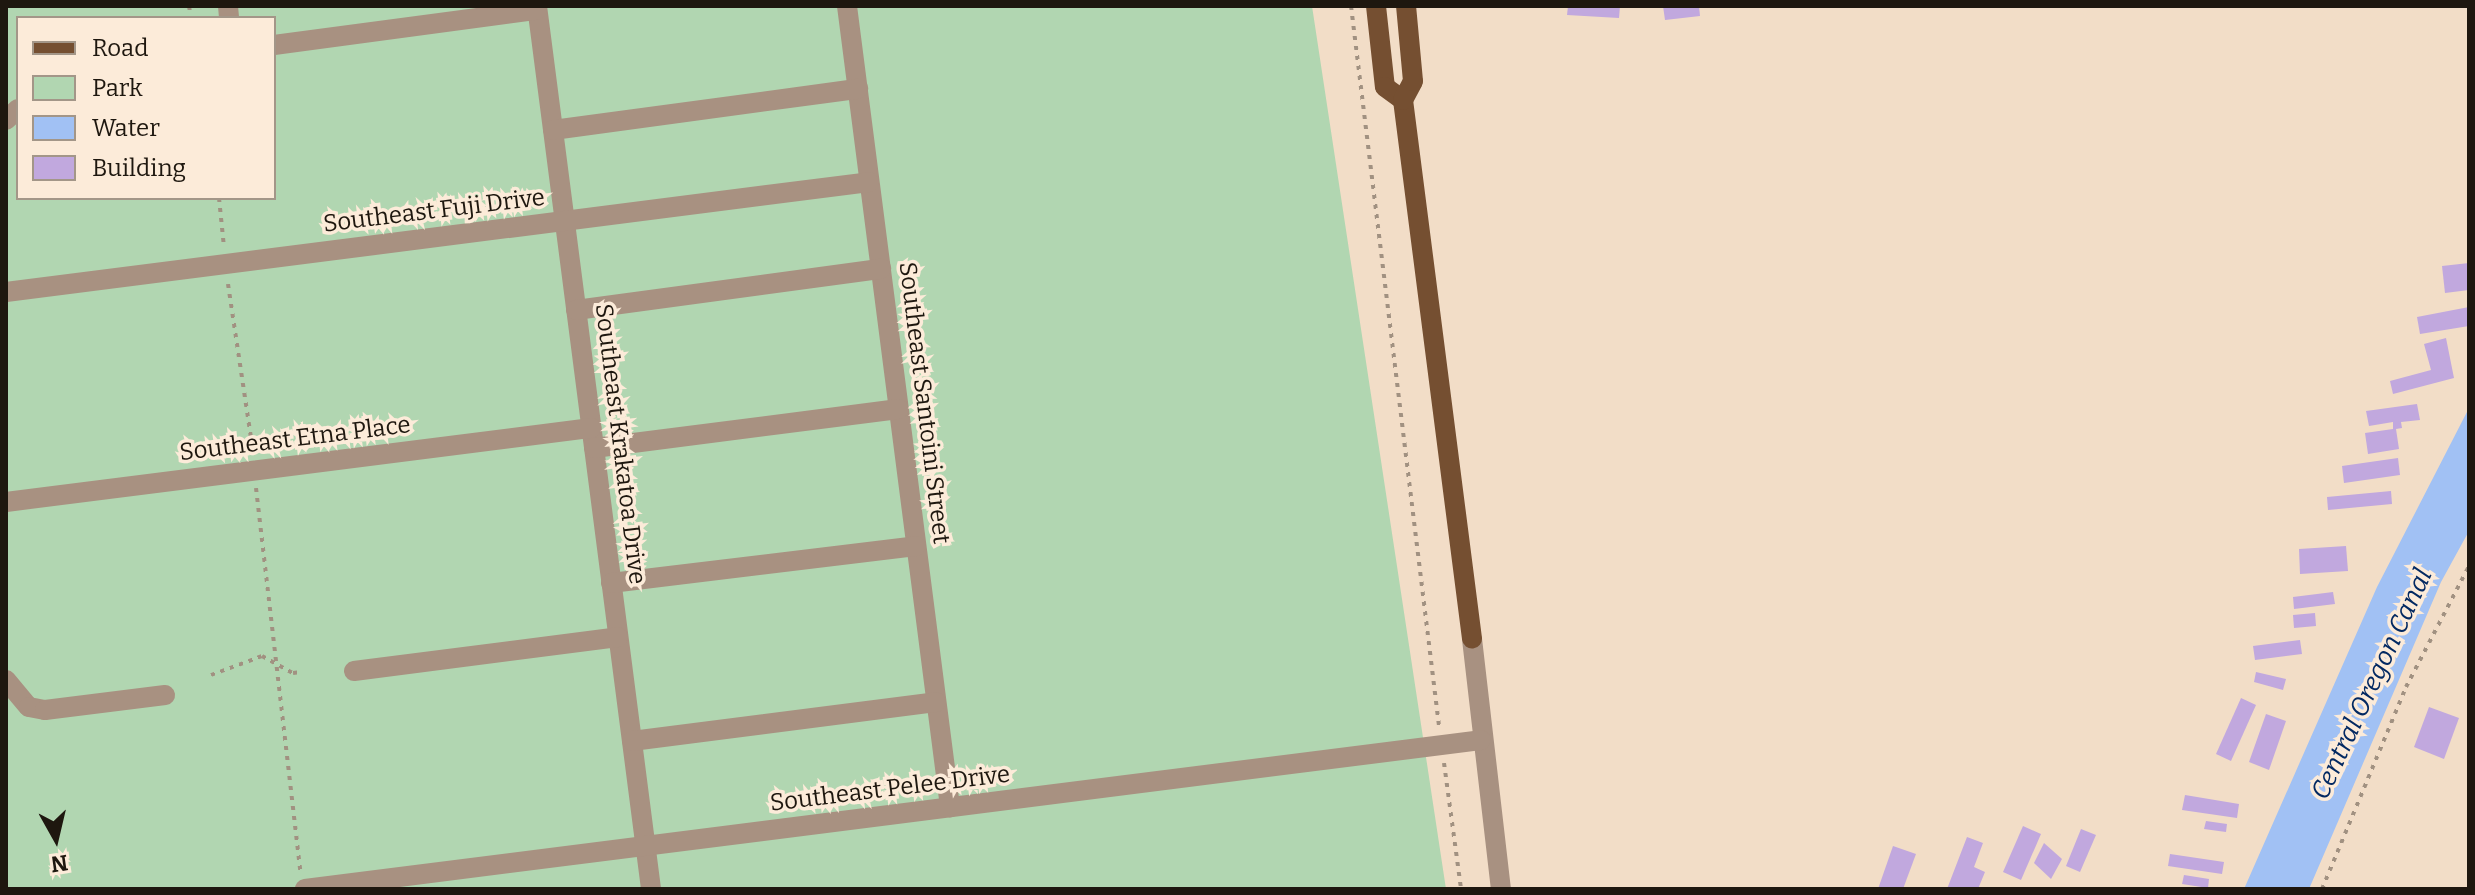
<!DOCTYPE html>
<html>
<head>
<meta charset="utf-8">
<style>
	body { margin:0 }
	#map { position:relative; width:2475px; height:895px; overflow:hidden; background:#f2ddc7; font-family:Bitter,serif }
	div>[style] { position:absolute }
	.green>* { inset:0; background:#b1d6b1 }
	.water>* { inset:0; background:#a1c1f4 }
	.building>* { inset:0; background:#c1a8de }
	.path>* { height:4px; margin-top:-2px; transform-origin:0; background:repeating-linear-gradient(90deg,#a19181 0 4px,transparent 0 10px) }
	.minor>* { height:20px; margin:-10px; padding:0 10px; transform-origin:10px; border-radius:10px; background:#a89181 }
	.major>* { height:20px; margin:-10px; padding:0 10px; transform-origin:10px; border-radius:10px; background:#754f31 }
	span { translate:-50% -50%; white-space:nowrap; text-align:center; line-height:1.15; -webkit-text-stroke:7px #fcebd9; paint-order:stroke }
	.street-label { font-size:24px; color:#1e170f }
	.water-label { font-size:26px; color:#032962; font-style:italic }
	.frame { position:absolute; inset:0; border:8px solid #1e170f; pointer-events:none }
	.legend { position:absolute; left:16px; top:16px; width:260px; height:184px; box-sizing:border-box; background:#fcebd9; border:2px solid #a39688; margin:0; padding:10px 14px; list-style:none; font-size:24px; color:#1e170f }
	.legend li { display:flex; align-items:center; gap:16px; height:40px }
	.legend b { width:40px; border:2px solid #a39688 }
	.north { position:absolute; left:16px; top:799px; width:80px; height:80px; -webkit-text-stroke:6px #fcebd9; paint-order:stroke; rotate:172deg; font-size:22px; font-weight:700; line-height:32px; text-align:center; color:#1e170f }
	.north::after { content:''; display:block; margin:auto; width:28px; height:36px; background:#1e170f; clip-path:polygon(50% 0,100% 100%,50% 72%,0 100%) }
</style>
</head>
<body>
<div id="map">
	<div class="green">
		<div style="clip-path:polygon(evenodd,6px 6px,1312px 6px,1446px 889px,6px 889px,6px 6px,18px 18px,274px 18px,274px 198px,18px 198px,18px 18px)"></div>
	</div>
	<div class="water">
		<div style="clip-path:polygon(2469px 408px,2469px 531px,2441px 582px,2309px 889px,2244px 889px,2377px 587px)"></div>
	</div>
	<div class="building">
		<div style="clip-path:polygon(1568px 6px,1620px 6px,1619px 18px,1567px 15px)"></div>
		<div style="clip-path:polygon(1663px 6px,1699px 6px,1700px 16px,1665px 20px)"></div>
		<div style="clip-path:polygon(2469px 263px,2469px 290px,2445px 293px,2442px 266px)"></div>
		<div style="clip-path:polygon(2469px 307px,2469px 326px,2420px 334px,2417px 317px)"></div>
		<div style="clip-path:polygon(2446px 338px,2454px 378px,2393px 394px,2390px 381px,2431px 370px,2424px 344px)"></div>
		<div style="clip-path:polygon(2417px 404px,2420px 420px,2401px 422px,2402px 428px,2396px 429px,2399px 449px,2368px 454px,2365px 433px,2393px 429px,2393px 422px,2369px 426px,2366px 411px)"></div>
		<div style="clip-path:polygon(2398px 458px,2400px 475px,2344px 483px,2342px 466px)"></div>
		<div style="clip-path:polygon(2391px 491px,2392px 504px,2328px 510px,2327px 497px)"></div>
		<div style="clip-path:polygon(2346px 546px,2348px 571px,2300px 574px,2299px 549px)"></div>
		<div style="clip-path:polygon(2333px 592px,2335px 604px,2294px 609px,2293px 597px)"></div>
		<div style="clip-path:polygon(2315px 613px,2316px 626px,2294px 628px,2293px 615px)"></div>
		<div style="clip-path:polygon(2300px 640px,2302px 654px,2255px 660px,2253px 646px)"></div>
		<div style="clip-path:polygon(2256px 672px,2286px 679px,2283px 690px,2254px 682px)"></div>
		<div style="clip-path:polygon(2241px 698px,2256px 705px,2231px 761px,2216px 754px)"></div>
		<div style="clip-path:polygon(2429px 707px,2459px 718px,2444px 759px,2414px 747px)"></div>
		<div style="clip-path:polygon(2266px 714px,2286px 721px,2269px 770px,2249px 762px)"></div>
		<div style="clip-path:polygon(2185px 795px,2239px 804px,2237px 818px,2182px 810px)"></div>
		<div style="clip-path:polygon(2206px 821px,2227px 824px,2226px 832px,2204px 829px)"></div>
		<div style="clip-path:polygon(2023px 826px,2041px 834px,2021px 880px,2003px 872px)"></div>
		<div style="clip-path:polygon(2081px 829px,2096px 835px,2080px 872px,2066px 866px)"></div>
		<div style="clip-path:polygon(1967px 837px,1983px 843px,1974px 867px,1985px 872px,1978px 889px,1947px 889px)"></div>
		<div style="clip-path:polygon(2044px 843px,2062px 859px,2051px 879px,2034px 863px)"></div>
		<div style="clip-path:polygon(1893px 846px,1916px 854px,1903px 889px,1878px 889px)"></div>
		<div style="clip-path:polygon(2170px 854px,2224px 862px,2222px 874px,2168px 866px)"></div>
		<div style="clip-path:polygon(2184px 875px,2209px 879px,2208px 888px,2182px 884px)"></div>
	</div>
	<div class="path">
		<div style="left:189px;top:6px;width:12px;rotate:81deg"></div>
		<div style="left:1351px;top:6px;width:725px;rotate:83.03deg"></div>
		<div style="left:219px;top:198px;width:49px;rotate:84.2deg"></div>
		<div style="left:228px;top:284px;width:170px;rotate:81.5deg"></div>
		<div style="left:256px;top:488px;width:385px;rotate:83.4deg"></div>
		<div style="left:211px;top:675px;width:54px;rotate:-20.4deg"></div>
		<div style="left:262px;top:656px;width:35px;rotate:29deg"></div>
		<div style="left:293px;top:673px;width:8px;rotate:-7deg"></div>
		<div style="left:1444px;top:763px;width:127px;rotate:82.3deg"></div>
		<div style="left:2322px;top:889px;width:219px;rotate:-67.4deg"></div>
		<div style="left:2406px;top:687px;width:136px;rotate:-62.5deg"></div>
	</div>
	<div class="minor">
		<div style="left:228px;top:6px;width:12px;rotate:85deg"></div>
		<div style="left:537px;top:6px;width:890px;rotate:82.64deg"></div>
		<div style="left:847px;top:6px;width:808px;rotate:82.67deg"></div>
		<div style="left:274px;top:45px;width:265px;rotate:-7.6deg"></div>
		<div style="left:6px;top:120px;width:16px;rotate:-43deg"></div>
		<div style="left:553px;top:130px;width:308px;rotate:-7.7deg"></div>
		<div style="left:6px;top:292px;width:870px;rotate:-7.26deg"></div>
		<div style="left:576px;top:310px;width:308px;rotate:-7.7deg"></div>
		<div style="left:594px;top:448px;width:307px;rotate:-7.3deg"></div>
		<div style="left:6px;top:502px;width:590px;rotate:-7.21deg"></div>
		<div style="left:611px;top:583px;width:307px;rotate:-6.9deg"></div>
		<div style="left:1472px;top:639px;width:252px;rotate:83.4deg"></div>
		<div style="left:354px;top:671px;width:266px;rotate:-7.3deg"></div>
		<div style="left:6px;top:680px;width:35px;rotate:50deg"></div>
		<div style="left:29px;top:707px;width:16px;rotate:11deg"></div>
		<div style="left:45px;top:710px;width:121px;rotate:-7.1deg"></div>
		<div style="left:632px;top:741px;width:306px;rotate:-7.3deg"></div>
		<div style="left:305px;top:889px;width:1185px;rotate:-7.22deg"></div>
	</div>
	<div class="major">
		<div style="left:1376px;top:6px;width:81px;rotate:83.7deg"></div>
		<div style="left:1385px;top:87px;width:22px;rotate:36deg"></div>
		<div style="left:1403px;top:100px;width:543px;rotate:82.7deg"></div>
		<div style="left:1403px;top:100px;width:21px;rotate:-62deg"></div>
		<div style="left:1413px;top:81px;width:75px;rotate:-95.3deg"></div>
	</div>
	<div class="street-label">
		<span style="left:434px;top:211px;rotate:-7deg">Southeast Fuji Drive</span>
		<span style="left:924px;top:403px;rotate:83deg">Southeast Santoini Street</span>
		<span style="left:295px;top:439px;rotate:-7deg">Southeast Etna Place</span>
		<span style="left:620px;top:444px;rotate:83deg">Southeast Krakatoa Drive</span>
		<span style="left:890px;top:789px;rotate:-7deg">Southeast Pelee Drive</span>
	</div>
	<div class="water-label">
		<span style="left:2372px;top:684px;rotate:-65deg">Central Oregon Canal</span>
	</div>
	<div class="frame"></div>
	<ul class="legend">
	<li><b style="height:10px;background:#754f31"></b>Road</li>
	<li><b style="height:22px;background:#b1d6b1"></b>Park</li>
	<li><b style="height:22px;background:#a1c1f4"></b>Water</li>
	<li><b style="height:22px;background:#c1a8de"></b>Building</li>
	</ul>
	<div class="north">N</div>
</div>
</body>
</html>
